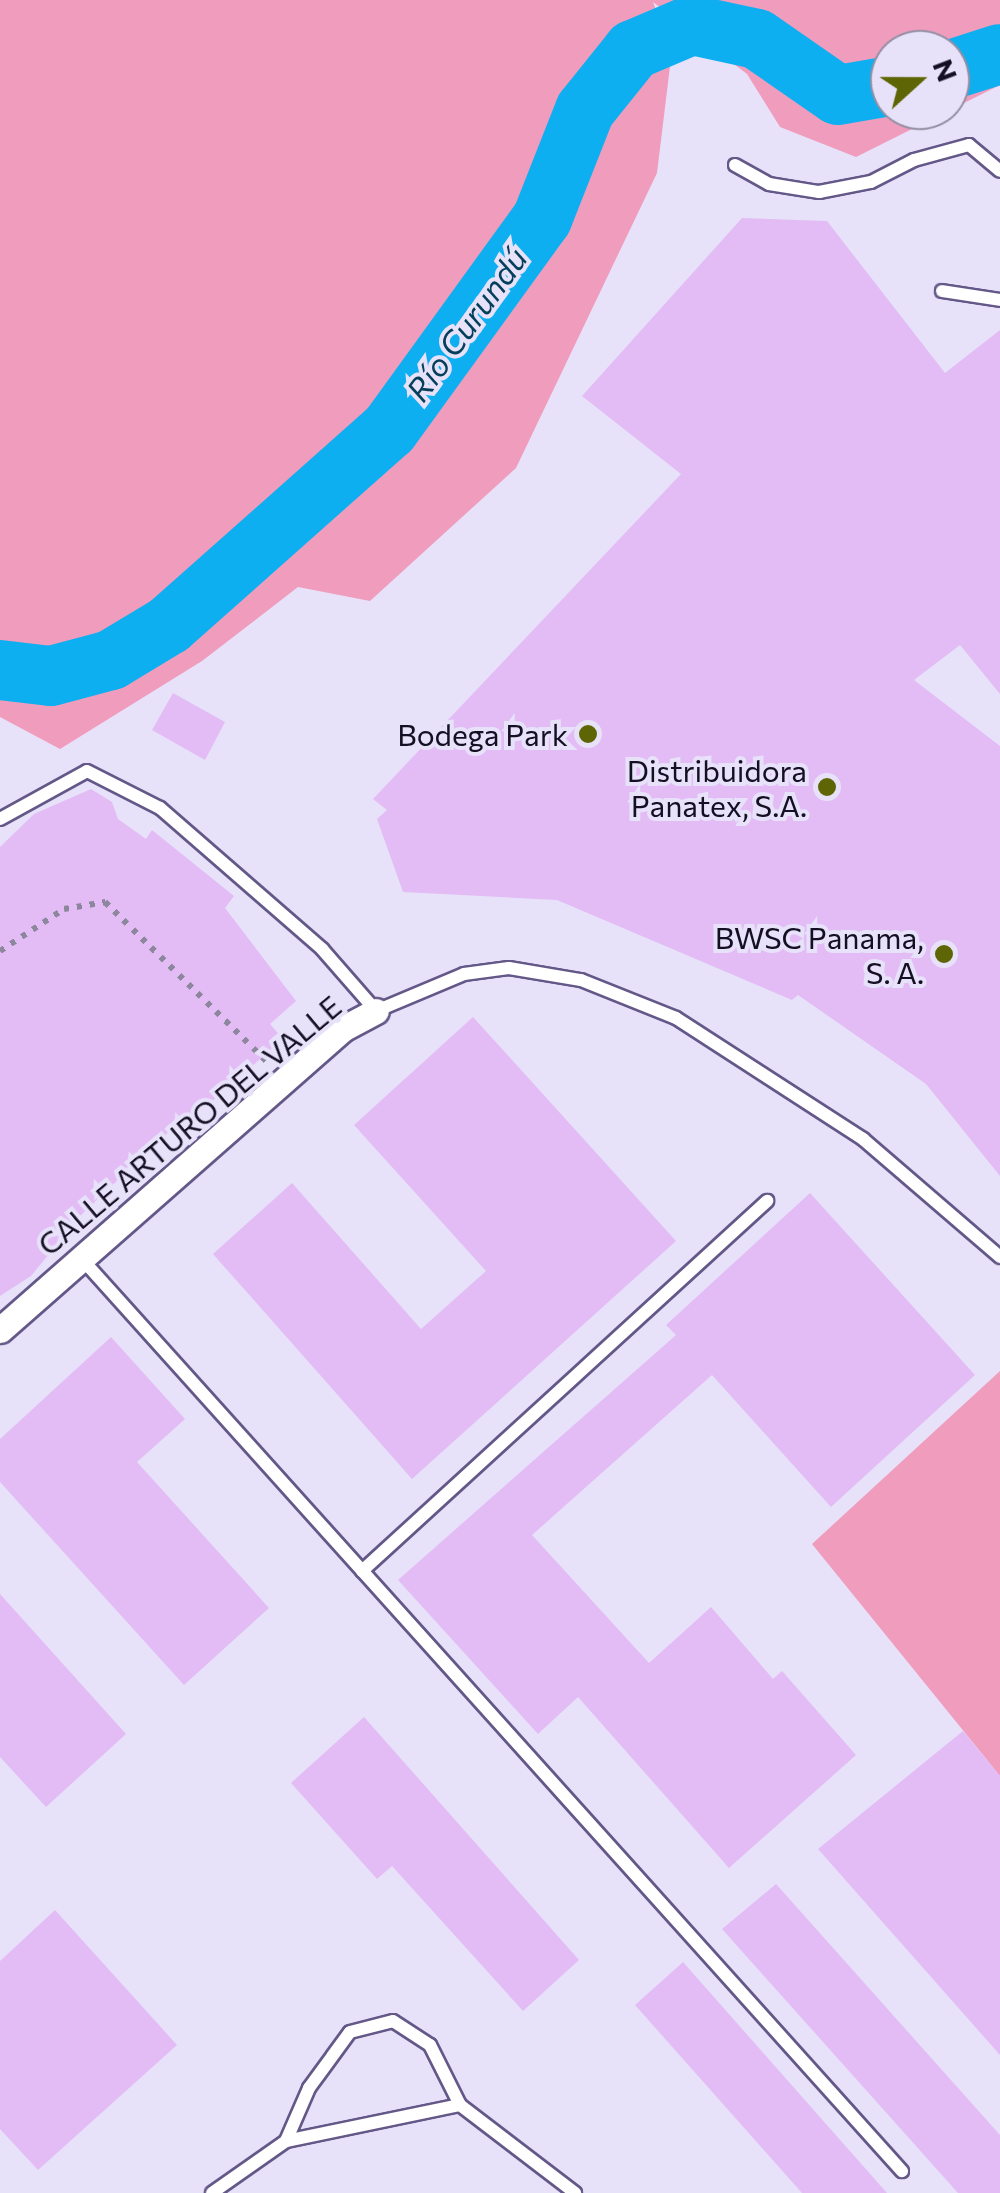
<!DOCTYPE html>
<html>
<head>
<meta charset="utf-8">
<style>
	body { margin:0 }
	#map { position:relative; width:1000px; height:2193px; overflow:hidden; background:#e7e2f9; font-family:Commissioner,sans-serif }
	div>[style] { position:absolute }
	.green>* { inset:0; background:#ef9cbd }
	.river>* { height:60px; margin:-30px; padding:0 30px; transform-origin:30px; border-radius:30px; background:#0eaff0 }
	.building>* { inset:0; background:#e3bcf5 }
	.path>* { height:6px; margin-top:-3px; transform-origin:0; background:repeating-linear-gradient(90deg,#8c879c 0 5px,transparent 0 13px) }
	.roads { filter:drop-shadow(2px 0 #645888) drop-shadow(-2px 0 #645888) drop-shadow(0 2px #645888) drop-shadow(0 -2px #645888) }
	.lane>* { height:12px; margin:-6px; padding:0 6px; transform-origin:6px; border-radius:6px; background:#fff }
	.street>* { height:25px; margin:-12.5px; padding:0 12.5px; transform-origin:12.5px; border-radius:12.5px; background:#fff }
	.dots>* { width:28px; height:28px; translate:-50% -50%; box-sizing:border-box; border:5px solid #e7e2f9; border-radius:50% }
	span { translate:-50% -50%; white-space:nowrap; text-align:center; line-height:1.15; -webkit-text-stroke:8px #e7e2f9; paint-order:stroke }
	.poi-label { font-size:30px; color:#140f22 }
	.right { translate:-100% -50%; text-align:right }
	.street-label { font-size:30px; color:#140f22 }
	.water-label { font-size:32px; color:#05405a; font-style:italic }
	.north { position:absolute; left:870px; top:30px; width:100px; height:100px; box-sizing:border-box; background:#e7e2f9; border:2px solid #938ea3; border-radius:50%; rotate:69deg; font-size:28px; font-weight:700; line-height:40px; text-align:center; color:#140f22 }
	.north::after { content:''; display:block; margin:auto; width:35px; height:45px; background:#5e6504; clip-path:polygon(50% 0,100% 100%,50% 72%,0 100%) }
</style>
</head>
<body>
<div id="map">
	<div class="green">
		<div style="clip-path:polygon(evenodd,0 0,1000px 0,1000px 85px,856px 157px,780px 127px,747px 74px,653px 2px,672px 50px,657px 173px,516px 468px,370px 601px,298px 587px,202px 661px,60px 749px,0 717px,0 0,890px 50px,950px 50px,950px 110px,890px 110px,890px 50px)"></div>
		<div style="clip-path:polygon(1000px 1371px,1000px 1776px,812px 1544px)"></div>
	</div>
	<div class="river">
		<div style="left:950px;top:70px;width:52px;rotate:-17.7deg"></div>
		<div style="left:0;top:670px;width:51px;rotate:6.7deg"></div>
		<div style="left:51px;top:676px;width:62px;rotate:-14.9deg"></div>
		<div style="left:111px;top:660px;width:68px;rotate:-31.1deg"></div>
		<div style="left:169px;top:625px;width:294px;rotate:-41.6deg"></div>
		<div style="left:389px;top:430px;width:261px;rotate:-54.1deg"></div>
		<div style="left:542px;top:219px;width:117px;rotate:-68.5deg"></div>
		<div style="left:585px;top:110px;width:77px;rotate:-51.3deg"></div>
		<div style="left:633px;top:50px;width:64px;rotate:-23deg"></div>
		<div style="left:692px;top:25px;width:66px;rotate:12.2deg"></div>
		<div style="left:757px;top:39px;width:98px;rotate:34.7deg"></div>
		<div style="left:838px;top:95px;width:53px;rotate:-9.8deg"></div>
	</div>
	<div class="building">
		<div style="clip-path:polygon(742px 218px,827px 221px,945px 373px,1000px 330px,1000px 694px,960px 645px,914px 680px,1000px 746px,1000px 1176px,926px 1084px,798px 995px,792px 1000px,557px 900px,403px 892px,377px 819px,387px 810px,373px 799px,681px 474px,582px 396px)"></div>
		<div style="clip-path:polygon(173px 693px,225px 722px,205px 760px,152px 730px)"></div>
		<div style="clip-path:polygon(91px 789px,112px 802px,118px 819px,146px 839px,152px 830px,234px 896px,225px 908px,296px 1001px,270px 1024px,283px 1039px,178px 1131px,175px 1126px,81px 1215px,31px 1276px,0 1296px,0 847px,34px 814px)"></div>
		<div style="clip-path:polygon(473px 1017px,676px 1241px,412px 1479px,213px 1254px,292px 1183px,421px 1329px,486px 1271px,354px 1125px)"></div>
		<div style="clip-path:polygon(810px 1193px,975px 1375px,831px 1507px,712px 1375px,532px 1535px,649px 1663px,711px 1607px,773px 1679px,782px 1671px,856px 1755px,729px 1868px,578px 1697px,538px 1734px,398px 1580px,676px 1335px,666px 1325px)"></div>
		<div style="clip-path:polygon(111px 1337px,185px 1419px,137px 1462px,269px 1608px,184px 1685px,0 1482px,0 1439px)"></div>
		<div style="clip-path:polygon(0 1594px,126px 1734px,46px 1807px,0 1757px)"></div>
		<div style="clip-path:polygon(364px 1717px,579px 1960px,523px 2011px,392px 1866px,377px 1879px,291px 1783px)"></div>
		<div style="clip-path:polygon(963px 1731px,1000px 1776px,1000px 2055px,818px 1849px)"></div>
		<div style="clip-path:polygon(776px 1884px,1000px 2135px,1000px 2193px,958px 2193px,722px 1929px)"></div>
		<div style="clip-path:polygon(55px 1910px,177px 2045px,38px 2170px,0 2129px,0 1961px)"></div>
		<div style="clip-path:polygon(683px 1962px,887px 2193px,802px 2193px,635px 2005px)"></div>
	</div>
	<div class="path">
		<div style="left:0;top:951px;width:77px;rotate:-33.3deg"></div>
		<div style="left:64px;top:909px;width:42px;rotate:-9.7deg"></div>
		<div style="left:105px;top:902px;width:229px;rotate:44.6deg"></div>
	</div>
	<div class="roads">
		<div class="lane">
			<div style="left:735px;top:165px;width:39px;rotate:29deg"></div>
			<div style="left:769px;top:184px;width:51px;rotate:9.1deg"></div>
			<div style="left:819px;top:192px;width:53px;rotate:-10.9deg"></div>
			<div style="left:871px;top:182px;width:48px;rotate:-27.1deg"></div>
			<div style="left:914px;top:160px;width:57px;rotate:-15.3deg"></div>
			<div style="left:969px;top:145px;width:40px;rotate:40deg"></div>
			<div style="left:942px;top:291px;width:59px;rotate:8.8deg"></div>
			<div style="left:0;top:819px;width:99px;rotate:-28.9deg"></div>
			<div style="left:87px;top:771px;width:82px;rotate:26.9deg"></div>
			<div style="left:160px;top:808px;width:215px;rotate:41deg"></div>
			<div style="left:322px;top:949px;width:82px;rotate:48.9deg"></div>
			<div style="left:376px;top:1011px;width:95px;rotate:-22.8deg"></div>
			<div style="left:464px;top:974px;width:45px;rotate:-7.6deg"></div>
			<div style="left:509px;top:968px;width:73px;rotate:9.5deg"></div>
			<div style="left:581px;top:980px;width:102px;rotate:21.8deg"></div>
			<div style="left:676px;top:1018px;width:223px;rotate:32.9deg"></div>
			<div style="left:863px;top:1139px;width:181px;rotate:40.7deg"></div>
			<div style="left:81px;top:1258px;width:1228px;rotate:48.04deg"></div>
			<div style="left:362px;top:1571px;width:549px;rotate:-42.41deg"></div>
			<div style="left:286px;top:2141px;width:58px;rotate:-66.5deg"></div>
			<div style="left:309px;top:2088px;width:69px;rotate:-53.8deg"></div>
			<div style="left:350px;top:2032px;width:44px;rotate:-14.3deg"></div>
			<div style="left:393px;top:2021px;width:44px;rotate:33deg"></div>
			<div style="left:430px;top:2045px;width:67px;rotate:63.4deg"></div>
			<div style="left:212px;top:2193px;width:90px;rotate:-35.1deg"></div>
			<div style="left:286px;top:2141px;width:178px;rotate:-11.7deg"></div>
			<div style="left:460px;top:2105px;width:145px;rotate:37.4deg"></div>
		</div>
		<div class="street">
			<div style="left:0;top:1330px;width:458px;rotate:-41.3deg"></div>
			<div style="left:344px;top:1028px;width:36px;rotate:-28deg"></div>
		</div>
	</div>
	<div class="dots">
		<div style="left:588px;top:734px;background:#5e6504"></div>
		<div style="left:827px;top:787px;background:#5e6504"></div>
		<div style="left:944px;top:954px;background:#5e6504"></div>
	</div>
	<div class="poi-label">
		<span class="right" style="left:568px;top:734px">Bodega Park</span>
		<span class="right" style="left:807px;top:787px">Distribuidora<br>Panatex, S.A.</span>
		<span class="right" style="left:924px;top:954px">BWSC Panama,<br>S. A.</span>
	</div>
	<div class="street-label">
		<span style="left:189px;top:1125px;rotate:-40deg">CALLE ARTURO DEL VALLE</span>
	</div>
	<div class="water-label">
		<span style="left:466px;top:324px;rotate:-54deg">Río Curundú</span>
	</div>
	<div class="north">N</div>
</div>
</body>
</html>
